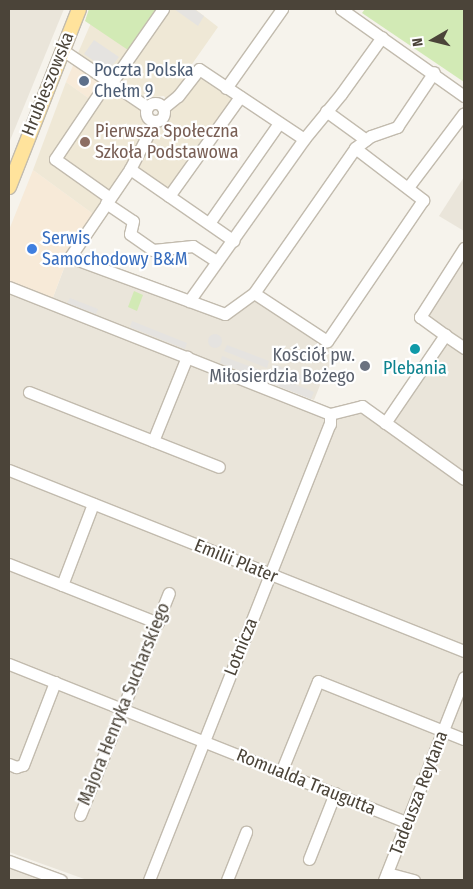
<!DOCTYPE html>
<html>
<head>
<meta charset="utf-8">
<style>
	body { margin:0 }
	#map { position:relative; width:473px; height:889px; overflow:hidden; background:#f6f3ec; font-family:"Fira Sans Condensed",sans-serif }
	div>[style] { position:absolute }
	.residential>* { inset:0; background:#eae5da }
	.commercial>* { inset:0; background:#f7ead8 }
	.education>* { inset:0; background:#efe8d6 }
	.green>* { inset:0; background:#d2eab5 }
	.parking>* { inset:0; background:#e5e3e0 }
	.round { border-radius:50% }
	.roads { filter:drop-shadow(1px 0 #c2bbae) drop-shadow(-1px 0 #c2bbae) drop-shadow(0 1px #c2bbae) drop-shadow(0 -1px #c2bbae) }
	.minor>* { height:11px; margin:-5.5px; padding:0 5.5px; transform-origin:5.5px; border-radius:5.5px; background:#fff }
	.minor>.ring { margin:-5.5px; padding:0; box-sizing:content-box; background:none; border:11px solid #fff; border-radius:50% }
	.major>* { height:14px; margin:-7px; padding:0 7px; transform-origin:7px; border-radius:7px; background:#ffe39c }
	.dots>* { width:14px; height:14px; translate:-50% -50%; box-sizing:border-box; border:2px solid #fff; border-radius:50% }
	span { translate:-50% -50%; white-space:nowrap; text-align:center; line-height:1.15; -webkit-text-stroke:4.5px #fff; paint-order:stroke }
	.service-label { font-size:18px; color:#4e5e75 }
	.left { translate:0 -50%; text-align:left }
	.street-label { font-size:18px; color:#4b4439 }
	.education-label { font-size:18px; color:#785e54 }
	.shop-label { font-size:18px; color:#366cbe }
	.worship-label { font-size:18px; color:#5b616d }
	.right { translate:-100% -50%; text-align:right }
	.culture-label { font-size:18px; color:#0d838f }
	.frame { position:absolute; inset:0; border:10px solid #4b4439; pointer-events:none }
	.north { position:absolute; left:408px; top:15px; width:50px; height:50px; -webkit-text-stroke:4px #fff; paint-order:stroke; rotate:262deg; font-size:14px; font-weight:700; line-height:20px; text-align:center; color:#4b4439 }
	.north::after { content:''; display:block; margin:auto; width:18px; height:22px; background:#4b4439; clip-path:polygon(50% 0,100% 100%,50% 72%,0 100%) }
</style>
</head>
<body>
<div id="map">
	<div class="residential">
		<div style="clip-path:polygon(9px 9px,64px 9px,9px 143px)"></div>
		<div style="clip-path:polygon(464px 177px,464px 231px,439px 216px)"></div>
		<div style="clip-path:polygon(464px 240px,464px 880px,157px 880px,338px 417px,361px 413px,381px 427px,442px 336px,417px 317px)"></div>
		<div style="clip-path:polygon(71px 250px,233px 311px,253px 297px,339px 352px,325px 373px,314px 400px,52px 300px)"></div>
		<div style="clip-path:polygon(9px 293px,323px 417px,326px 423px,145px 880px,87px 880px,9px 852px)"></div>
		<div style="clip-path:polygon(9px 865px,51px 880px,9px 880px)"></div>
	</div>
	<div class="commercial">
		<div style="clip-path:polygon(74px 63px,110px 88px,98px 105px,66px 82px)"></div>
		<div style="clip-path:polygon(33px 170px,96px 216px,67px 260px,52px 300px,9px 282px,9px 230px)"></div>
	</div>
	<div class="education">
		<div style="clip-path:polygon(97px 9px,195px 9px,218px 27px,190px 67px,235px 99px,168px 195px,129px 168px,96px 216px,33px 170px,66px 82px,98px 105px,110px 88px,139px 107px,146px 128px,157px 128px,171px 107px,164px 96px,145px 98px,78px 53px)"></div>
	</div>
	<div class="green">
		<div style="clip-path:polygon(89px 9px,157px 9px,128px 50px,85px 21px)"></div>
		<div style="clip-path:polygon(365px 9px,464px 9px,464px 82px,362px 13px)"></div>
		<div style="clip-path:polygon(134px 291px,143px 295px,137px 311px,128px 307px)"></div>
	</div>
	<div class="parking">
		<div style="clip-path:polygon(174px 9px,194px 9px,204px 16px,198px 26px)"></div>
		<div style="clip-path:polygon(94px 40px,119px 57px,108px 71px,84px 54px)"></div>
		<div style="clip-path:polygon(70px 298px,98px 309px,96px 314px,67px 303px)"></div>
		<div style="clip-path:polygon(132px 321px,187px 343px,185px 349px,130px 327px)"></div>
		<div class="round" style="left:208px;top:334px;width:14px;height:14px"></div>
		<div style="clip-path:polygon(227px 345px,269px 361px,267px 368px,224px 351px)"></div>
		<div style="clip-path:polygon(222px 356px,262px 371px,259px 378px,220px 363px)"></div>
		<div style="clip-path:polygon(274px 364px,307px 377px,305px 382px,272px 370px)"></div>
		<div style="clip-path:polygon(271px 375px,314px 392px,311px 399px,268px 382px)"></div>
	</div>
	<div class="roads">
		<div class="minor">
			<div style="left:341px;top:9px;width:151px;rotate:35.3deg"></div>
			<div style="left:61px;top:49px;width:104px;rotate:34deg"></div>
			<div style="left:108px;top:80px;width:95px;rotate:123.9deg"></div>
			<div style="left:55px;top:159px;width:67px;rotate:35.3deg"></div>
			<div style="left:112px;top:82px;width:89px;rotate:-55.1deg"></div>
			<div style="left:226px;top:88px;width:97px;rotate:-54.7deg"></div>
			<div class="ring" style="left:146px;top:103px;width:7px;height:7px"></div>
			<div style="left:163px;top:108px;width:19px;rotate:-39deg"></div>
			<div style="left:178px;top:96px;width:34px;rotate:-52deg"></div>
			<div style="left:199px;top:69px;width:126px;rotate:33.7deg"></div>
			<div style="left:326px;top:111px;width:49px;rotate:35.9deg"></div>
			<div style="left:155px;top:121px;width:54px;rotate:117.5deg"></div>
			<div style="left:130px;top:169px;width:107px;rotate:124.3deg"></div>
			<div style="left:70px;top:257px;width:165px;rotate:20.2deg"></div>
			<div style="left:225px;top:314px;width:36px;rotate:-36deg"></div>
			<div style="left:355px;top:148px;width:86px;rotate:37.4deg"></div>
			<div style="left:423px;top:200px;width:171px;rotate:124.2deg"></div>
			<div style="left:327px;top:341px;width:87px;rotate:-146.7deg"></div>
			<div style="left:254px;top:293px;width:177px;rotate:-55.1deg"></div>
			<div style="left:355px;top:148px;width:20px;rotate:-37deg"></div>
			<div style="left:371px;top:136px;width:28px;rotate:-19deg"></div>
			<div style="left:397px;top:127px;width:66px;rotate:-56.1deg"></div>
			<div style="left:130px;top:169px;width:126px;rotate:34.7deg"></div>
			<div style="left:409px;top:186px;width:91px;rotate:-53deg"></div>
			<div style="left:169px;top:196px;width:122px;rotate:-54.4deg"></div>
			<div style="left:106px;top:203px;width:32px;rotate:34deg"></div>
			<div style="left:133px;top:221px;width:13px;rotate:103deg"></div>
			<div style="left:130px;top:234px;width:28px;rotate:35deg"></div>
			<div style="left:153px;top:250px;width:40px;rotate:-5.7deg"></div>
			<div style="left:193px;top:246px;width:27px;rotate:33deg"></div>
			<div style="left:209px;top:223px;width:122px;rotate:-55deg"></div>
			<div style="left:9px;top:287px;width:345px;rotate:21.6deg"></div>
			<div style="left:189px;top:301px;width:199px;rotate:-54.6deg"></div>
			<div style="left:304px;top:139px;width:58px;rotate:-50.6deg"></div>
			<div style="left:341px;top:94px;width:70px;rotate:-54.3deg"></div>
			<div style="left:445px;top:335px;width:23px;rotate:34deg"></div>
			<div style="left:29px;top:392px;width:204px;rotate:21.5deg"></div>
			<div style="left:330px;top:414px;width:33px;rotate:-14deg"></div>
			<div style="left:362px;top:406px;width:125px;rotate:35.6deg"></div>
			<div style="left:385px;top:423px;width:107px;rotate:-55.7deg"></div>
			<div style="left:445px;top:335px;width:31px;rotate:-144deg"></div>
			<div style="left:420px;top:317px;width:82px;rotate:-57.5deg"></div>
			<div style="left:153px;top:441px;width:91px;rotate:-68deg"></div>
			<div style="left:9px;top:470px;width:490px;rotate:21.7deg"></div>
			<div style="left:9px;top:564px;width:160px;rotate:21.6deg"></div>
			<div style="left:62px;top:585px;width:87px;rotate:-69.1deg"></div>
			<div style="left:9px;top:664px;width:428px;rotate:21.7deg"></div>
			<div style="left:9px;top:764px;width:8px;rotate:23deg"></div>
			<div style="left:16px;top:767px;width:7px;rotate:-16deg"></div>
			<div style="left:23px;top:765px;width:89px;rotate:-68.9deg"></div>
			<div style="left:281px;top:772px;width:98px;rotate:-67.9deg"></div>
			<div style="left:318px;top:681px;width:157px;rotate:21.7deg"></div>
			<div style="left:80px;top:815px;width:239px;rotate:-68.2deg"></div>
			<div style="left:309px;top:859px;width:71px;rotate:-68.5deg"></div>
			<div style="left:9px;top:861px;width:55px;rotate:20.1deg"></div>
			<div style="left:387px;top:873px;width:28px;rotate:15deg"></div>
			<div style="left:149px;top:880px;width:491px;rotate:-68.4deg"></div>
			<div style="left:330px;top:424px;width:10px;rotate:-90deg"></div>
			<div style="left:227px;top:880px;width:52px;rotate:-68.4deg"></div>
			<div style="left:384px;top:880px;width:218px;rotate:-68.5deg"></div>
		</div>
		<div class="major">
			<div style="left:9px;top:187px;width:191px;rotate:-68.5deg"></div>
		</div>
	</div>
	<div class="dots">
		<div style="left:84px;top:81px;background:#5c6f8a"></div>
		<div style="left:85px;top:142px;background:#8d6e63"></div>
		<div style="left:32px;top:249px;background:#3f7fe0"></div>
		<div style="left:415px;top:349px;background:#0f9aa8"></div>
		<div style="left:365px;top:366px;background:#6b7280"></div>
	</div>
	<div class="service-label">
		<span class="left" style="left:94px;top:81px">Poczta Polska<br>Chełm 9</span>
	</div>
	<div class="street-label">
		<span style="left:48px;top:84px;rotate:-68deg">Hrubieszowska</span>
		<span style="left:236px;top:561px;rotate:22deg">Emilii Plater</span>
		<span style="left:241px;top:647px;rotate:-68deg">Lotnicza</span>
		<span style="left:124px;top:704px;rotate:-68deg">Majora Henryka Sucharskiego</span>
		<span style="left:306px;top:782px;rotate:22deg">Romualda Traugutta</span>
		<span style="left:419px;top:793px;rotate:-69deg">Tadeusza Reytana</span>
	</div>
	<div class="education-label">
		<span class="left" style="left:95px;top:142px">Pierwsza Społeczna<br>Szkoła Podstawowa</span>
	</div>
	<div class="shop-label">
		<span class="left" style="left:42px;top:249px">Serwis<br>Samochodowy B&amp;M</span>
	</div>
	<div class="worship-label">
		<span class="right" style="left:355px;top:366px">Kościół pw.<br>Miłosierdzia Bożego</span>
	</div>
	<div class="culture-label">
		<span style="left:415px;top:368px">Plebania</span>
	</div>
	<div class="frame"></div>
	<div class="north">N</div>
</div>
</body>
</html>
